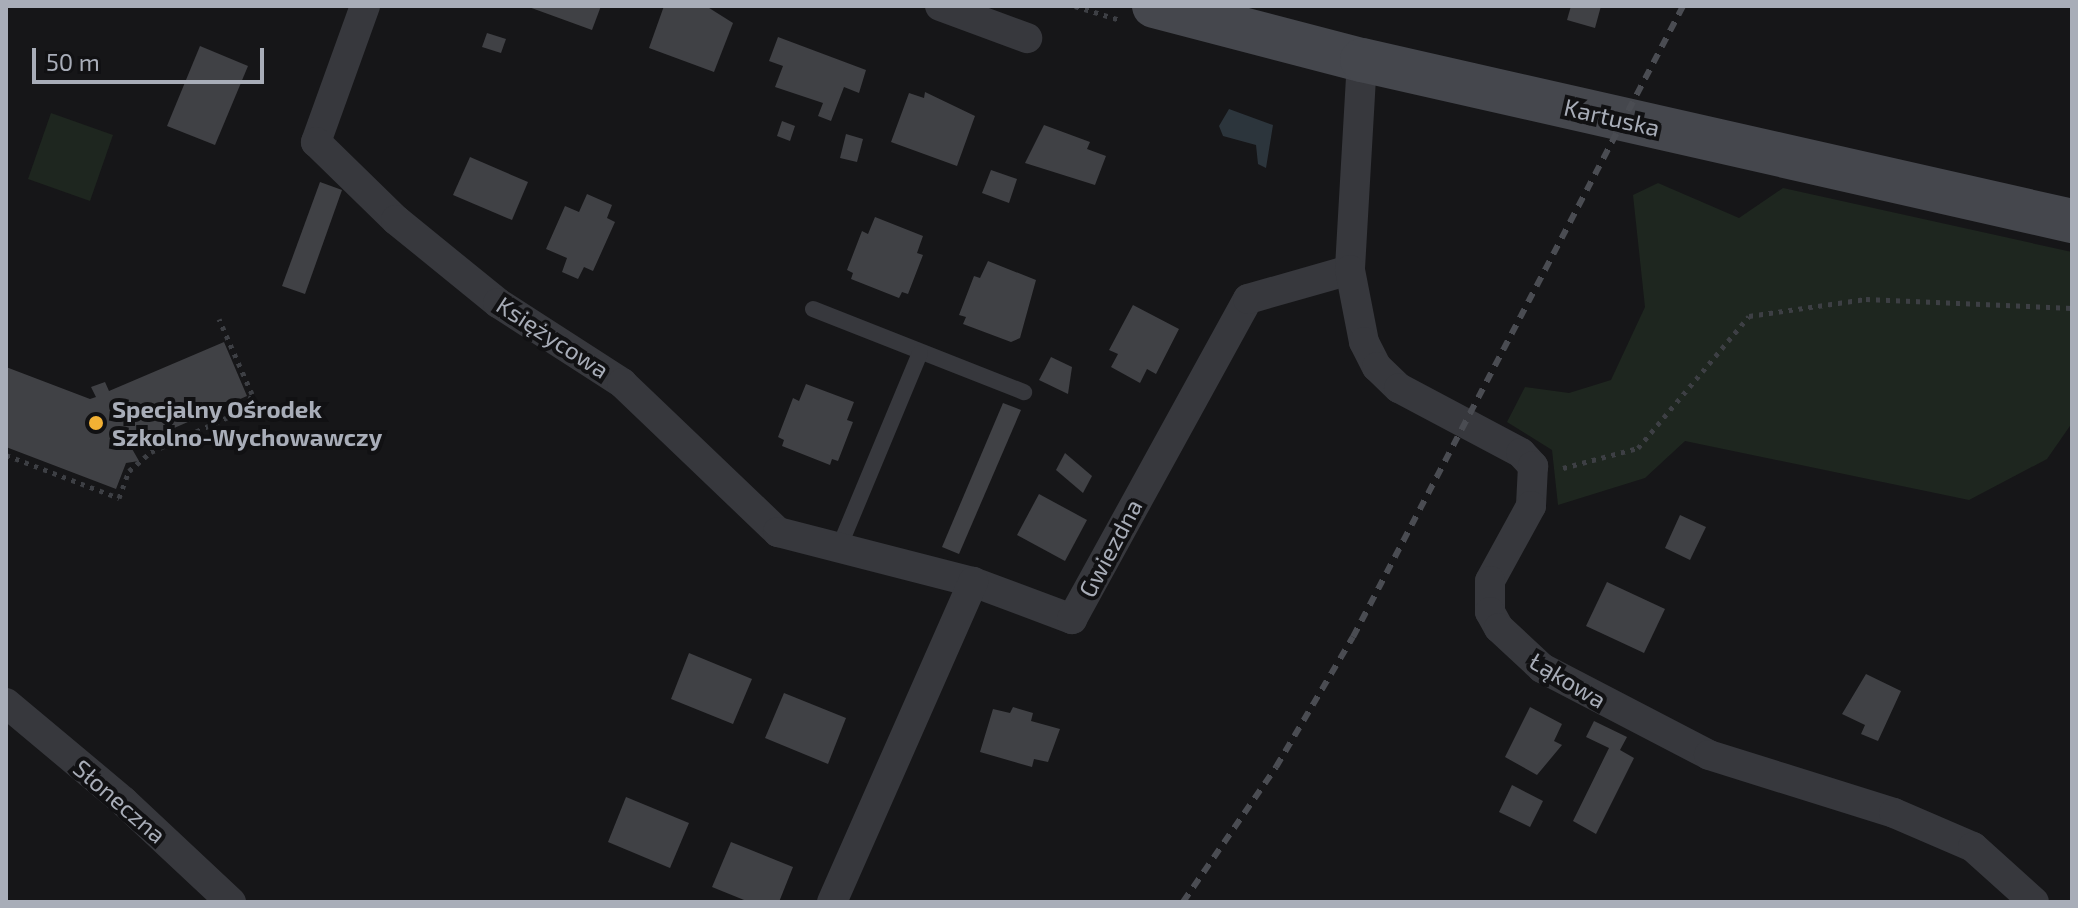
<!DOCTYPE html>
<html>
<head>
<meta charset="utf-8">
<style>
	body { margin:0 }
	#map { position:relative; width:2078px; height:908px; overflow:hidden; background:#161618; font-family:"Exo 2",sans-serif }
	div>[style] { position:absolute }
	.green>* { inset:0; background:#1e261f }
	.water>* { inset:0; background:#2c353c }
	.building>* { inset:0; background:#404145 }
	.path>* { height:5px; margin-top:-2.5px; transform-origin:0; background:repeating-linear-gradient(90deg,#3d3f44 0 4px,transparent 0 10px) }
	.service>* { height:16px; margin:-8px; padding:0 8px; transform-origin:8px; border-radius:8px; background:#37383d }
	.minor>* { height:30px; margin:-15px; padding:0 15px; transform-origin:15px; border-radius:15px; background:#37383d }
	.secondary>* { height:44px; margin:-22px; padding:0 22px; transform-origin:22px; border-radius:22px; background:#45474d }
	.rail>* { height:6px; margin-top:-3px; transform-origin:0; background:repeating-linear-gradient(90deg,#4a4c52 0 10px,transparent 0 18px) }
	.dots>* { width:22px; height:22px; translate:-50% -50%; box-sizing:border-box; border:4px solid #111113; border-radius:50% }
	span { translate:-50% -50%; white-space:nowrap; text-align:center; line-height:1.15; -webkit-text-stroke:8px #111113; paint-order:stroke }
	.street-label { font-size:24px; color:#a8adb8 }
	.poi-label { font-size:24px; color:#a8adb8; font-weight:700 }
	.left { translate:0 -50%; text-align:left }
	.frame { position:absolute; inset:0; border:8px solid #a8adb8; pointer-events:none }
	.scale { position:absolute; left:32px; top:48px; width:232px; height:36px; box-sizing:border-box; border:4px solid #a8adb8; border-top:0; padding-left:10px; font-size:24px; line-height:28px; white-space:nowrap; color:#a8adb8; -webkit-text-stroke:6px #111113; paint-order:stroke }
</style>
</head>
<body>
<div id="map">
	<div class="green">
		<div style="clip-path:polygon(51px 113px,113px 135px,90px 201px,28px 179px)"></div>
		<div style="clip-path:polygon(1658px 183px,1739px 218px,1783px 188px,2072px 252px,2072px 423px,2047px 459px,1969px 500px,1685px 441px,1645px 478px,1558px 505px,1552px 450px,1507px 422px,1525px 387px,1569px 393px,1611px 380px,1645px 307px,1633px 195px)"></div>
	</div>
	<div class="water">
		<div style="clip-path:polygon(1229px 109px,1273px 125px,1266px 168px,1258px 164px,1256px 145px,1223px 136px,1219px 126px)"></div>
	</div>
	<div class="building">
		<div style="clip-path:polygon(526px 6px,601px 6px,592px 30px)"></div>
		<div style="clip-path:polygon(664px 6px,706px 6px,733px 23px,714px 72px,649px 48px)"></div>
		<div style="clip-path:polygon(1571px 6px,1601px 6px,1595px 28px,1567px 20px)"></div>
		<div style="clip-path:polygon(487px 33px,506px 39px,501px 53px,482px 47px)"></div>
		<div style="clip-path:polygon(778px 37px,866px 70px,859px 93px,844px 87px,831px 121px,818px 116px,823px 103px,775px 87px,783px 66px,769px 61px)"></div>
		<div style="clip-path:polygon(200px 46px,248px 66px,215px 145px,167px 126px)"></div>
		<div style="clip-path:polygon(925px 92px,975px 116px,957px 166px,891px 142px,909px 93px,924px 98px)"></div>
		<div style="clip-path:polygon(782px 121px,795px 126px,790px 141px,777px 136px)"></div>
		<div style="clip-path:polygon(1044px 125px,1090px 142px,1087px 149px,1106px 156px,1095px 185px,1025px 163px)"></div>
		<div style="clip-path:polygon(846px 134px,863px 139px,857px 162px,840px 158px)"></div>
		<div style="clip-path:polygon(470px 157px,528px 182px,512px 220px,453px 195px)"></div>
		<div style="clip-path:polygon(991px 170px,1017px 179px,1009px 203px,982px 193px)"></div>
		<div style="clip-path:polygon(320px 182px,342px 190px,305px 294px,282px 286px)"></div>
		<div style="clip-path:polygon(587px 194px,612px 205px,607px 218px,615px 222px,593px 271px,584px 267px,578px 279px,562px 272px,567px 258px,546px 249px,565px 206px,579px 212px)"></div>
		<div style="clip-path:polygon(875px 217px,923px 236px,917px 253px,923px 255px,908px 294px,902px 292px,899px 298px,851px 279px,853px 273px,847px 270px,862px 231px,868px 234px)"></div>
		<div style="clip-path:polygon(988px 261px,1036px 280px,1020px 338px,1011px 342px,963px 324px,966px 317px,959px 315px,974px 276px,980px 278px)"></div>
		<div style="clip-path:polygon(1133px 305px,1179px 329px,1156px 374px,1147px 369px,1140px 383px,1111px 367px,1118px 354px,1109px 350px)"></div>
		<div style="clip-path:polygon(224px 342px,247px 396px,131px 447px,139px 461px,126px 463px,116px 489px,6px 447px,6px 367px,90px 399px,96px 397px,91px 387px,105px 382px,109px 391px)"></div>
		<div style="clip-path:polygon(1051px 357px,1072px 367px,1068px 394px,1039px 380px)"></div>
		<div style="clip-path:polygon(806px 384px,854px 402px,847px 420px,853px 422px,838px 461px,832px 459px,830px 465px,782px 446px,784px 440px,778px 437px,793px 398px,799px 401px)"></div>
		<div style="clip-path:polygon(1003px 403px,1021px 410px,959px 554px,942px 547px)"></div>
		<div style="clip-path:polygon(1065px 453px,1092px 476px,1083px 493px,1056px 470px)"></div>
		<div style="clip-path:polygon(1039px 494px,1087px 520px,1065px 561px,1017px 535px)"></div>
		<div style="clip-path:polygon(1680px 515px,1706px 527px,1690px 560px,1665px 548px)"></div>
		<div style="clip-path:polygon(1607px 582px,1665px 609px,1644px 653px,1586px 626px)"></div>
		<div style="clip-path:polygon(689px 653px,752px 679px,733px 724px,671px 699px)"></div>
		<div style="clip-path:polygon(1866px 674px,1901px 691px,1878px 741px,1861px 734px,1865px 725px,1842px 714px)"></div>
		<div style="clip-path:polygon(784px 693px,846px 718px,828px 764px,765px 738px)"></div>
		<div style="clip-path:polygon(1013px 707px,1033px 713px,1031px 721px,1060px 729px,1048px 762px,1034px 759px,1032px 767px,980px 752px,993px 709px,1010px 713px)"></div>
		<div style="clip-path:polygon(1530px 707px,1562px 724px,1554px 741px,1562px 745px,1537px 775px,1505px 757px)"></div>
		<div style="clip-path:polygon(1594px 721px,1627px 737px,1620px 750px,1634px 758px,1596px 834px,1573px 821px,1609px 748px,1586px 737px)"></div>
		<div style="clip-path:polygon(1512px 785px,1543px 801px,1530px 827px,1499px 812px)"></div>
		<div style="clip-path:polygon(626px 797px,689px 823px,670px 868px,608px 842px)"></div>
		<div style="clip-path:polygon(731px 842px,793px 867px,779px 902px,749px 902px,712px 887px)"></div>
	</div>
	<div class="path">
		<div style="left:1075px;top:6px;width:47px;rotate:17.3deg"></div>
		<div style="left:6px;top:455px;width:121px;rotate:20.8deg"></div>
		<div style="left:119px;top:498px;width:29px;rotate:-70deg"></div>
		<div style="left:129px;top:471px;width:29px;rotate:-41deg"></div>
		<div style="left:151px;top:452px;width:104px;rotate:-24.4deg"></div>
		<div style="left:246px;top:409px;width:16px;rotate:-68deg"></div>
		<div style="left:252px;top:394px;width:82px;rotate:-113.7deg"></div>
		<div style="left:1563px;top:468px;width:78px;rotate:-14.9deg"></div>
		<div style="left:1638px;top:448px;width:172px;rotate:-49.9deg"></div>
		<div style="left:1749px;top:316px;width:118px;rotate:-8.3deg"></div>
		<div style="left:1866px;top:299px;width:206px;rotate:2.5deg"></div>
	</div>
	<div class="service">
		<div style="left:813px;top:309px;width:227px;rotate:21.5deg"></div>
		<div style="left:838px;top:550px;width:213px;rotate:-67.4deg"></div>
	</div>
	<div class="minor">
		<div style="left:365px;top:6px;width:145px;rotate:109.8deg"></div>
		<div style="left:316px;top:142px;width:112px;rotate:44.3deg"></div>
		<div style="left:396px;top:220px;width:132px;rotate:39.1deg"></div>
		<div style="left:498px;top:303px;width:148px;rotate:32.8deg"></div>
		<div style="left:622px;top:383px;width:216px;rotate:43.7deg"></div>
		<div style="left:778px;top:532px;width:201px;rotate:14.4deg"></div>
		<div style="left:973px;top:582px;width:106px;rotate:20.5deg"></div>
		<div style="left:1072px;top:619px;width:365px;rotate:-61.2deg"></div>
		<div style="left:1248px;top:299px;width:106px;rotate:-15.9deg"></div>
		<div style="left:940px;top:6px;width:93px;rotate:20.2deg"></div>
		<div style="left:1362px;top:60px;width:210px;rotate:93.3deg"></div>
		<div style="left:1350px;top:270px;width:73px;rotate:79deg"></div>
		<div style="left:1364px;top:342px;width:28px;rotate:63deg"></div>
		<div style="left:1377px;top:367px;width:30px;rotate:44deg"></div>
		<div style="left:1399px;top:388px;width:138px;rotate:28deg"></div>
		<div style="left:1521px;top:453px;width:18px;rotate:47deg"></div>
		<div style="left:1533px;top:466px;width:40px;rotate:92.9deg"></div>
		<div style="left:1531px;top:506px;width:85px;rotate:118.7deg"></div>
		<div style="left:1490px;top:581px;width:31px;rotate:90deg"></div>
		<div style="left:1490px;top:612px;width:18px;rotate:61deg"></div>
		<div style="left:1499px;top:628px;width:59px;rotate:42.9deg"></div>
		<div style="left:1542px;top:668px;width:188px;rotate:27.5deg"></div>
		<div style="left:1709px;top:755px;width:194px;rotate:17.4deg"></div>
		<div style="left:1894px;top:813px;width:86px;rotate:23.3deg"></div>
		<div style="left:1973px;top:847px;width:82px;rotate:42deg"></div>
		<div style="left:6px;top:703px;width:153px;rotate:39.9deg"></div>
		<div style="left:123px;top:801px;width:148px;rotate:43.1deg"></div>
		<div style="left:832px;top:902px;width:350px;rotate:-66.2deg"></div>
	</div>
	<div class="secondary">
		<div style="left:1154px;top:6px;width:215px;rotate:14.6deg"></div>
		<div style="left:1362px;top:60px;width:728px;rotate:12.78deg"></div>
	</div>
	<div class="rail">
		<div style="left:1183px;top:902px;width:164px;rotate:-55.4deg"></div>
		<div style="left:1276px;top:767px;width:151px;rotate:-59.4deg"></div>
		<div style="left:1353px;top:637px;width:712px;rotate:-62.39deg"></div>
	</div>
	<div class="dots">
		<div style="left:96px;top:423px;background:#f2b134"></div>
	</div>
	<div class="street-label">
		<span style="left:1612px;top:117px;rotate:13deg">Kartuska</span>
		<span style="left:553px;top:337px;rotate:33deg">Księżycowa</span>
		<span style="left:1110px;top:548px;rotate:-62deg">Gwiezdna</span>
		<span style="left:1568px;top:680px;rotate:31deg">Łąkowa</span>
		<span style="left:120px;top:801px;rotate:41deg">Słoneczna</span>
	</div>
	<div class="poi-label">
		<span class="left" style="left:112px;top:423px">Specjalny Ośrodek<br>Szkolno-Wychowawczy</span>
	</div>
	<div class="frame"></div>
	<div class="scale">50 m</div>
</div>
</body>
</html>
